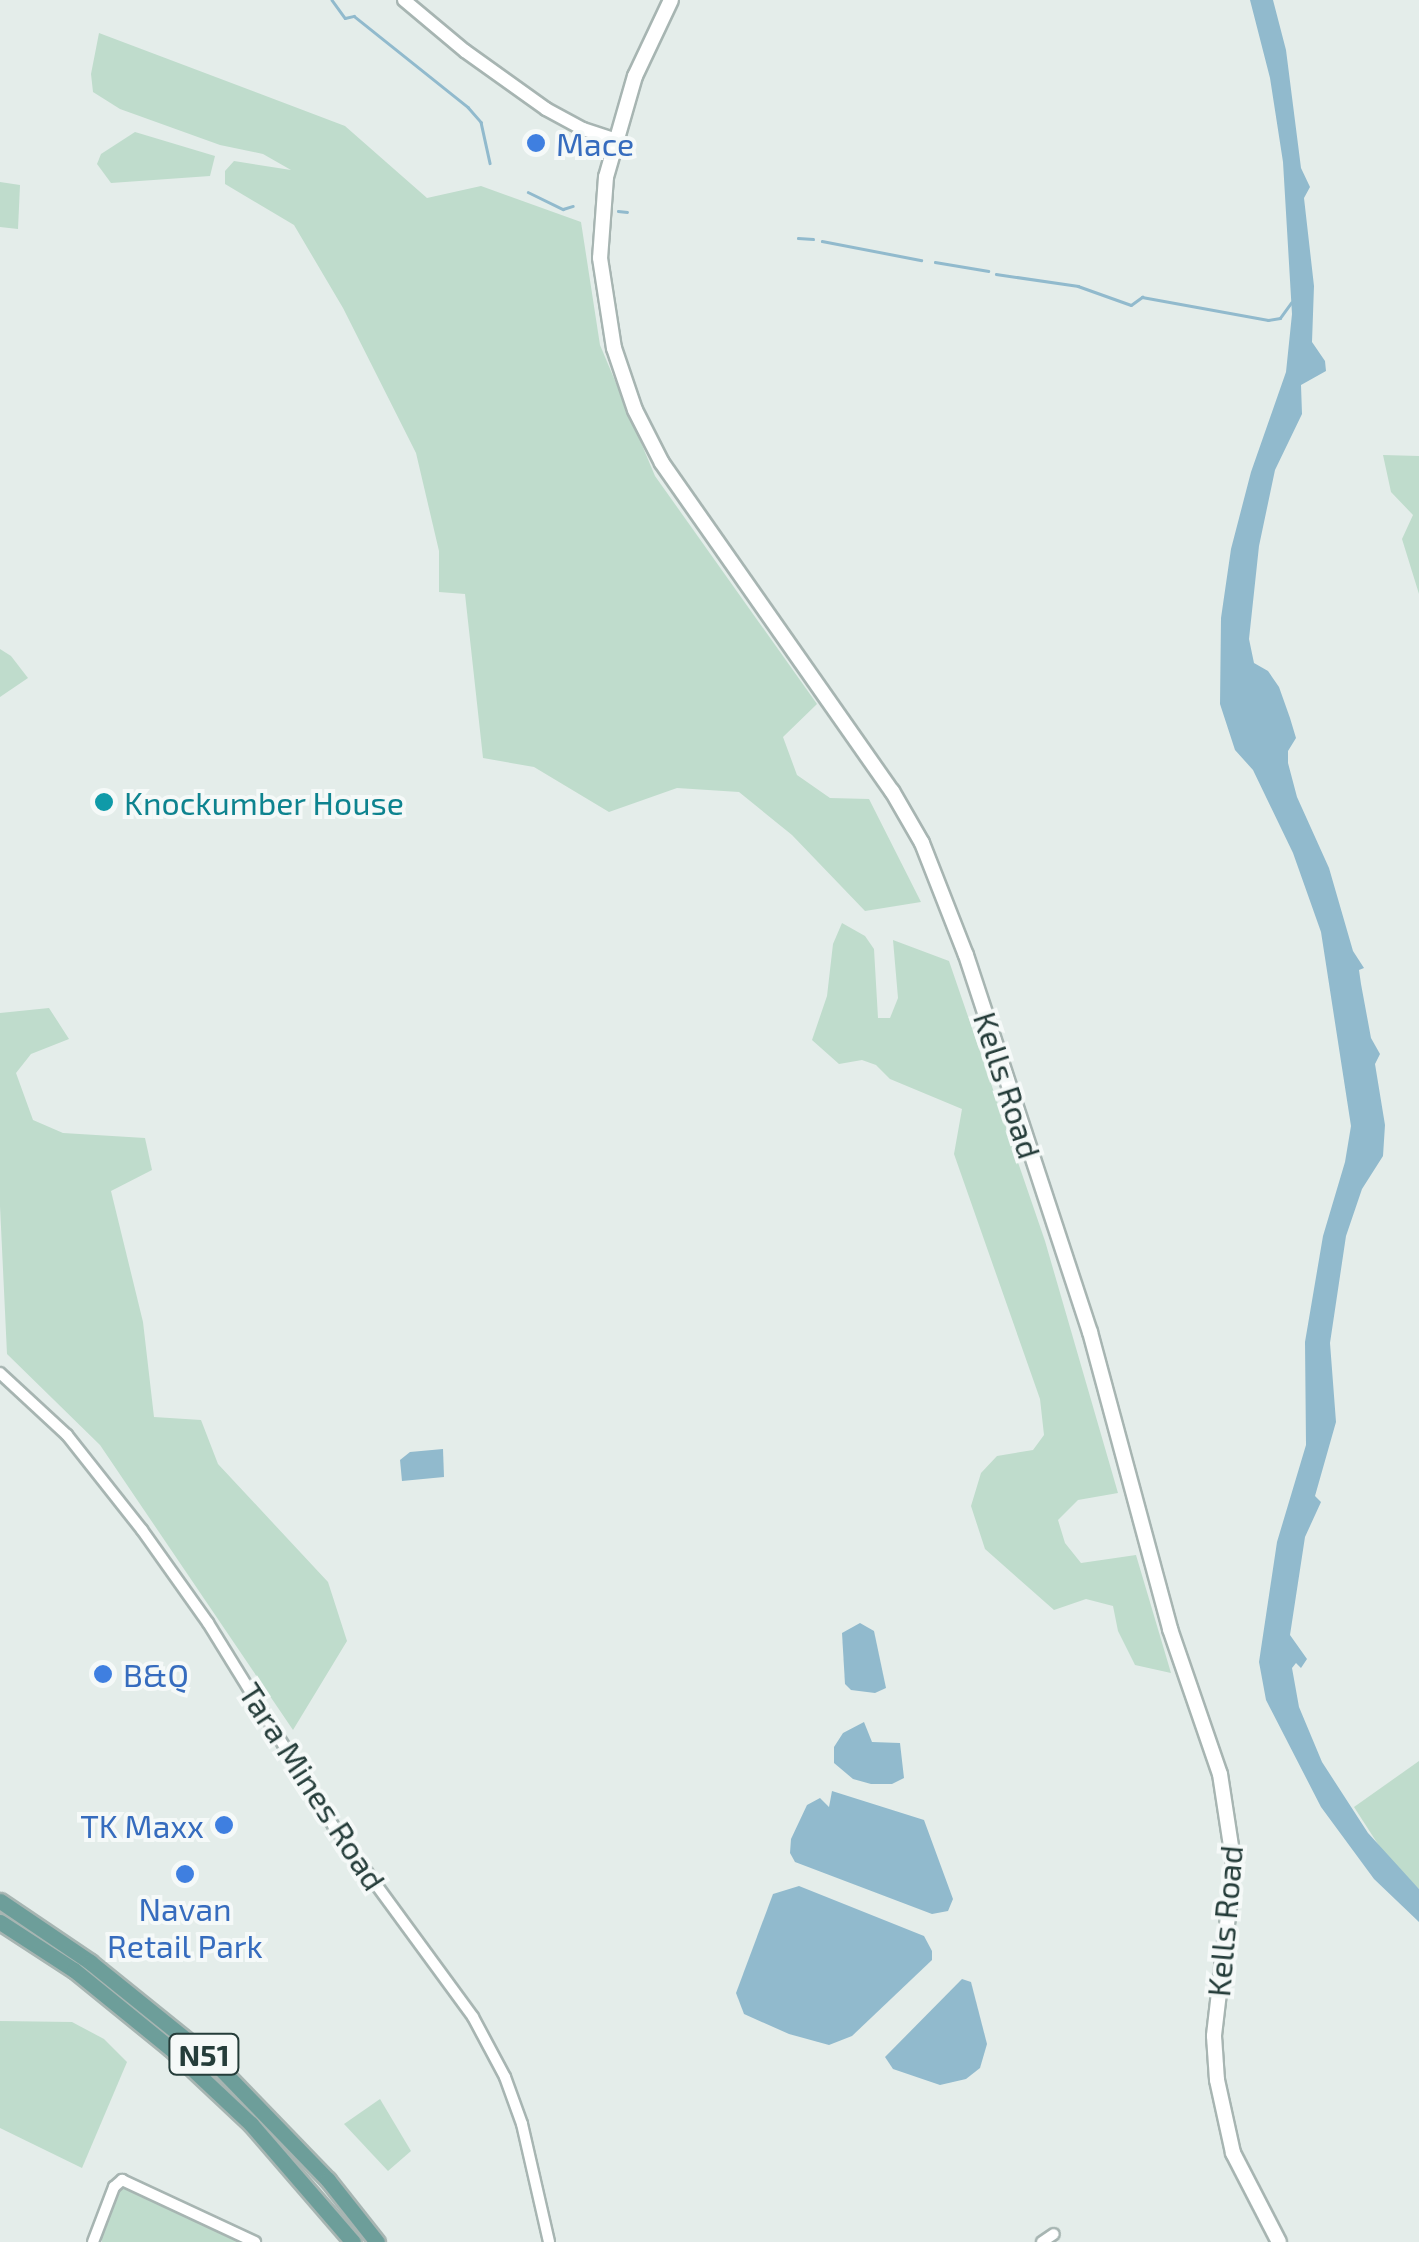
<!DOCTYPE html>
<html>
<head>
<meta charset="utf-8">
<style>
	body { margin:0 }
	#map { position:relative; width:1419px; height:2242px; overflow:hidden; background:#e4edea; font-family:"Exo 2",sans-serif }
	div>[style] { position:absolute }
	.green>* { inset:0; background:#bfdccc }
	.water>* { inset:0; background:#91bacd }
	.stream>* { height:2.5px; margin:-1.25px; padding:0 1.25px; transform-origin:1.25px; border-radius:1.25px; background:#91bacd }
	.roads { filter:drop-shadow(2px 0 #a7b5b2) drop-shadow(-2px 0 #a7b5b2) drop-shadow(0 2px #a7b5b2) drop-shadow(0 -2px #a7b5b2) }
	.minor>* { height:10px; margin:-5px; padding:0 5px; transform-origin:5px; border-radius:5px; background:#fff }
	.tertiary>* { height:12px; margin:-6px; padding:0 6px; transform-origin:6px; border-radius:6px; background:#fff }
	.secondary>* { height:14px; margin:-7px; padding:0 7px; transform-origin:7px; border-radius:7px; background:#fff }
	.primary>* { height:15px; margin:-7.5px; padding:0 7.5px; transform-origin:7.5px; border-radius:7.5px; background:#6d9e9a }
	.dots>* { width:28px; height:28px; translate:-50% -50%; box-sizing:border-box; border:5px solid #f5f9f8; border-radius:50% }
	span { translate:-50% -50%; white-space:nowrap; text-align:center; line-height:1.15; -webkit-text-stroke:8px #f5f9f8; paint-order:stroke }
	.shield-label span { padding:2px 8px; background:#f5f9f8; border:2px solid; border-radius:8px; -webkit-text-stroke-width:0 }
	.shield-label { font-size:30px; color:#253d3a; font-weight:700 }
	.shop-label { font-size:32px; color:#366cbe }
	.left { translate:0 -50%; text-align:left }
	.right { translate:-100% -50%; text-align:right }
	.culture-label { font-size:32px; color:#0d838f }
	.street-label { font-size:32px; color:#253d3a }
</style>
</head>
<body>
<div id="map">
	<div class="green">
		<div style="clip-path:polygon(99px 33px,345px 126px,427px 198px,481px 186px,581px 222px,600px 345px,655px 476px,817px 704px,783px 737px,797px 775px,830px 798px,869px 799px,921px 902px,865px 911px,792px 835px,739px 792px,677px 788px,609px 812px,534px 767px,483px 758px,465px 594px,439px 592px,439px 551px,416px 453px,343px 308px,294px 225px,225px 184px,225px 171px,234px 161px,291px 170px,263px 154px,220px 145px,120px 109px,93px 92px,91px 74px)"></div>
		<div style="clip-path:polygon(135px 132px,215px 156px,210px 176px,111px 183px,97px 164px,101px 154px)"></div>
		<div style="clip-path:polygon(0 182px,20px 185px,18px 229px,0 227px)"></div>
		<div style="clip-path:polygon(1383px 455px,1419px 456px,1419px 594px,1402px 539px,1413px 515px,1391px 492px)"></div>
		<div style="clip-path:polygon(0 649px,11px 656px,28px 678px,0 697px)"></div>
		<div style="clip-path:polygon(842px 923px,865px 936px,874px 949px,878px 1018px,890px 1018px,898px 998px,893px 940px,949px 961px,1045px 1241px,1118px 1493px,1078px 1500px,1058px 1520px,1065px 1543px,1081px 1563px,1136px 1555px,1171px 1673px,1135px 1665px,1118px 1631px,1113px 1606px,1086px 1599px,1054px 1610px,985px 1549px,971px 1506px,981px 1473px,997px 1456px,1033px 1450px,1044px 1435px,1040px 1399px,954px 1154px,962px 1109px,890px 1079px,876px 1065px,862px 1060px,839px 1064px,812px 1040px,827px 996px,833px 944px)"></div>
		<div style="clip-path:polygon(49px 1008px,69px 1039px,31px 1054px,16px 1073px,33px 1120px,63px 1133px,145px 1138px,152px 1170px,111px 1191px,143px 1322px,154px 1417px,201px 1420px,218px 1464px,328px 1582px,347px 1641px,293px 1730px,100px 1445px,7px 1354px,0 1206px,0 1013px)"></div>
		<div style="clip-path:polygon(1419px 1761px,1419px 1889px,1383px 1852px,1354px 1807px)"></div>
		<div style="clip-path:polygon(0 2021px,72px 2022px,104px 2039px,127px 2062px,82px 2168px,0 2128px)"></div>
		<div style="clip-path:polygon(380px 2099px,411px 2151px,388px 2171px,344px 2124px)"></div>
		<div style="clip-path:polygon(122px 2188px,139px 2192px,244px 2242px,102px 2242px,102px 2230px)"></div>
	</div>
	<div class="water">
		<div style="clip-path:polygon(1250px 0,1273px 0,1286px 50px,1301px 168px,1310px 187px,1304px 198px,1314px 286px,1312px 342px,1325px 361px,1326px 371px,1301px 385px,1302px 414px,1275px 470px,1259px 546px,1249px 639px,1254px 663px,1268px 671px,1279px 687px,1290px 718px,1296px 738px,1288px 751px,1288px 763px,1297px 797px,1329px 868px,1353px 951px,1364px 968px,1359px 970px,1361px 984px,1371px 1038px,1380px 1054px,1375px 1064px,1385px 1125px,1383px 1156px,1362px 1189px,1346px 1236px,1330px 1343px,1336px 1422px,1315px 1496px,1321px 1502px,1305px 1537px,1290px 1635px,1307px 1659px,1301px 1668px,1296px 1663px,1292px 1668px,1299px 1707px,1322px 1762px,1368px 1833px,1419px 1889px,1419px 1922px,1374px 1879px,1321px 1807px,1266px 1700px,1259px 1662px,1277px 1542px,1306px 1445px,1305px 1342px,1323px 1236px,1345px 1162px,1351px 1126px,1321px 932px,1293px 853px,1253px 770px,1235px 750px,1220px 704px,1221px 618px,1231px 549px,1251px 472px,1286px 372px,1292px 314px,1283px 162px,1270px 78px)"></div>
		<div style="clip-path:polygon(443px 1449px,444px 1477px,402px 1481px,400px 1460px,410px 1452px)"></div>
		<div style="clip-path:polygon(860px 1623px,874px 1631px,886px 1688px,875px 1693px,851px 1690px,845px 1684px,842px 1633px)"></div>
		<div style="clip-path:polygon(864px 1722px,872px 1742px,900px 1743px,904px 1778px,892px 1784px,871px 1784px,853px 1779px,834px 1763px,834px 1747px,843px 1733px)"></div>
		<div style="clip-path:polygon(832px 1791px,924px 1820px,953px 1899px,948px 1911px,932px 1914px,795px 1862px,790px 1853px,791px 1839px,807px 1805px,820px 1798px,829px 1807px)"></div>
		<div style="clip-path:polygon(799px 1886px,924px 1936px,932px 1951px,932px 1960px,852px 2036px,829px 2045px,789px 2034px,744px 2014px,736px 1993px,773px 1894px)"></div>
		<div style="clip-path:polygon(962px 1979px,971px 1982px,987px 2044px,980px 2068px,966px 2079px,940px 2085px,893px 2069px,885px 2057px)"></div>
	</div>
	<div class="stream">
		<div style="left:332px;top:0;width:22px;rotate:54deg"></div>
		<div style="left:345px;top:18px;width:9px;rotate:-13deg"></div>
		<div style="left:354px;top:16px;width:146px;rotate:38.6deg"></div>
		<div style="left:468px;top:107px;width:20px;rotate:49deg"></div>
		<div style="left:481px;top:122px;width:42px;rotate:77.6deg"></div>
		<div style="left:528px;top:192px;width:39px;rotate:26deg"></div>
		<div style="left:563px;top:209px;width:10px;rotate:-17deg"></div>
		<div style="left:618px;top:211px;width:9px;rotate:6deg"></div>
		<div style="left:798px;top:238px;width:15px;rotate:4deg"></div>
		<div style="left:822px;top:241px;width:101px;rotate:10.9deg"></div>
		<div style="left:935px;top:262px;width:54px;rotate:9.6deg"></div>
		<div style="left:996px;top:274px;width:83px;rotate:8.3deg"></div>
		<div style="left:1078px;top:286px;width:56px;rotate:19.7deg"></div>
		<div style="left:1131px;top:305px;width:14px;rotate:-36deg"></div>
		<div style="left:1142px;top:297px;width:128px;rotate:10.3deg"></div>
		<div style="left:1268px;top:320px;width:12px;rotate:-9deg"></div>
		<div style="left:1280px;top:318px;width:19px;rotate:-54deg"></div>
	</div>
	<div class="roads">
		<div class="minor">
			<div style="left:0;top:1373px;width:91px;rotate:42.8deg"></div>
			<div style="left:67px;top:1435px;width:121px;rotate:51.7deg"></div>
			<div style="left:142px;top:1530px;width:114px;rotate:54.6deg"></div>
			<div style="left:208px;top:1623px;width:240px;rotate:58.3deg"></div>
			<div style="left:334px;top:1827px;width:235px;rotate:53.8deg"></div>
			<div style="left:473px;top:2017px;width:68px;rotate:61.9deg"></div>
			<div style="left:505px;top:2077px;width:50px;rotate:70.1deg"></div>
			<div style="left:522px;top:2124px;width:121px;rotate:77.1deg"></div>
			<div style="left:93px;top:2242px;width:59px;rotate:-69.1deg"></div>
			<div style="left:114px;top:2187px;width:11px;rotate:-41deg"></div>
			<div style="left:122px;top:2180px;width:147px;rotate:25deg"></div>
			<div style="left:1042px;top:2242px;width:14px;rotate:-34deg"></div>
		</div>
		<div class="tertiary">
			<div style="left:404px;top:0;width:80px;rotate:39.9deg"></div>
			<div style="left:465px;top:51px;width:100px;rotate:35.6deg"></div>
			<div style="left:546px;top:109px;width:42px;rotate:28.4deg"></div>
			<div style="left:583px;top:129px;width:32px;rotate:18deg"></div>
		</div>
		<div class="secondary">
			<div style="left:671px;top:0;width:84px;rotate:115.3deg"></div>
			<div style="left:635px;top:76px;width:105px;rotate:106deg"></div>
			<div style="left:606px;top:177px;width:81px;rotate:94.2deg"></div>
			<div style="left:600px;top:258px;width:91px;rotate:81.2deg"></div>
			<div style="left:614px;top:348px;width:65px;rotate:71.3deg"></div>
			<div style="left:635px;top:410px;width:59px;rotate:63deg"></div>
			<div style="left:662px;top:463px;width:401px;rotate:55deg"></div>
			<div style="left:892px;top:791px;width:60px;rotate:60deg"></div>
			<div style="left:922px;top:843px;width:120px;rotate:68.6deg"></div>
			<div style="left:966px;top:955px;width:397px;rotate:71.8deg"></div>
			<div style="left:1090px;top:1332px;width:308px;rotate:74.9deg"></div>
			<div style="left:1170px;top:1629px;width:153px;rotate:71deg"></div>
			<div style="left:1220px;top:1774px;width:92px;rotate:81.3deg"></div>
			<div style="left:1234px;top:1865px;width:172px;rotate:96.7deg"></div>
			<div style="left:1214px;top:2036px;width:44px;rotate:86.1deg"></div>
			<div style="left:1217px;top:2080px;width:75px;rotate:77.6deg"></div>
			<div style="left:1233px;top:2153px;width:100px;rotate:62.7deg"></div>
		</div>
		<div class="primary">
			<div style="left:0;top:1901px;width:109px;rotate:34.1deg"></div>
			<div style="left:90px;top:1962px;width:159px;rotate:38.9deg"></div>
			<div style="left:214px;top:2062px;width:164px;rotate:46deg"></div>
			<div style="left:328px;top:2180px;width:79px;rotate:51.7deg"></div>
			<div style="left:0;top:1922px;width:88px;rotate:33deg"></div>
			<div style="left:74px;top:1970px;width:124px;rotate:39.1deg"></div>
			<div style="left:170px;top:2048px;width:111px;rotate:43.2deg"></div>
			<div style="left:251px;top:2124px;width:156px;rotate:49.2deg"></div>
		</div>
	</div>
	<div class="dots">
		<div style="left:536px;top:143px;background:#3f7fe0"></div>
		<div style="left:104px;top:802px;background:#0f9aa8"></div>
		<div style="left:103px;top:1674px;background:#3f7fe0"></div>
		<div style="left:224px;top:1825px;background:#3f7fe0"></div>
		<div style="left:185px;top:1874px;background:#3f7fe0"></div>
	</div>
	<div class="shield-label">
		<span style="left:204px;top:2054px">N51</span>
	</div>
	<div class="shop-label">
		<span class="left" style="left:556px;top:143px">Mace</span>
		<span class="left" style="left:123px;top:1674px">B&amp;Q</span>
		<span class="right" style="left:204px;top:1825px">TK Maxx</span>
		<span style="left:185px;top:1927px">Navan<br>Retail Park</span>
	</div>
	<div class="culture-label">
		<span class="left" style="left:124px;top:802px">Knockumber House</span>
	</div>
	<div class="street-label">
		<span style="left:1008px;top:1085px;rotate:72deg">Kells Road</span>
		<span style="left:313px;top:1786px;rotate:57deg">Tara Mines Road</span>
		<span style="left:1224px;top:1921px;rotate:-85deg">Kells Road</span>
	</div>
</div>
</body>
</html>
